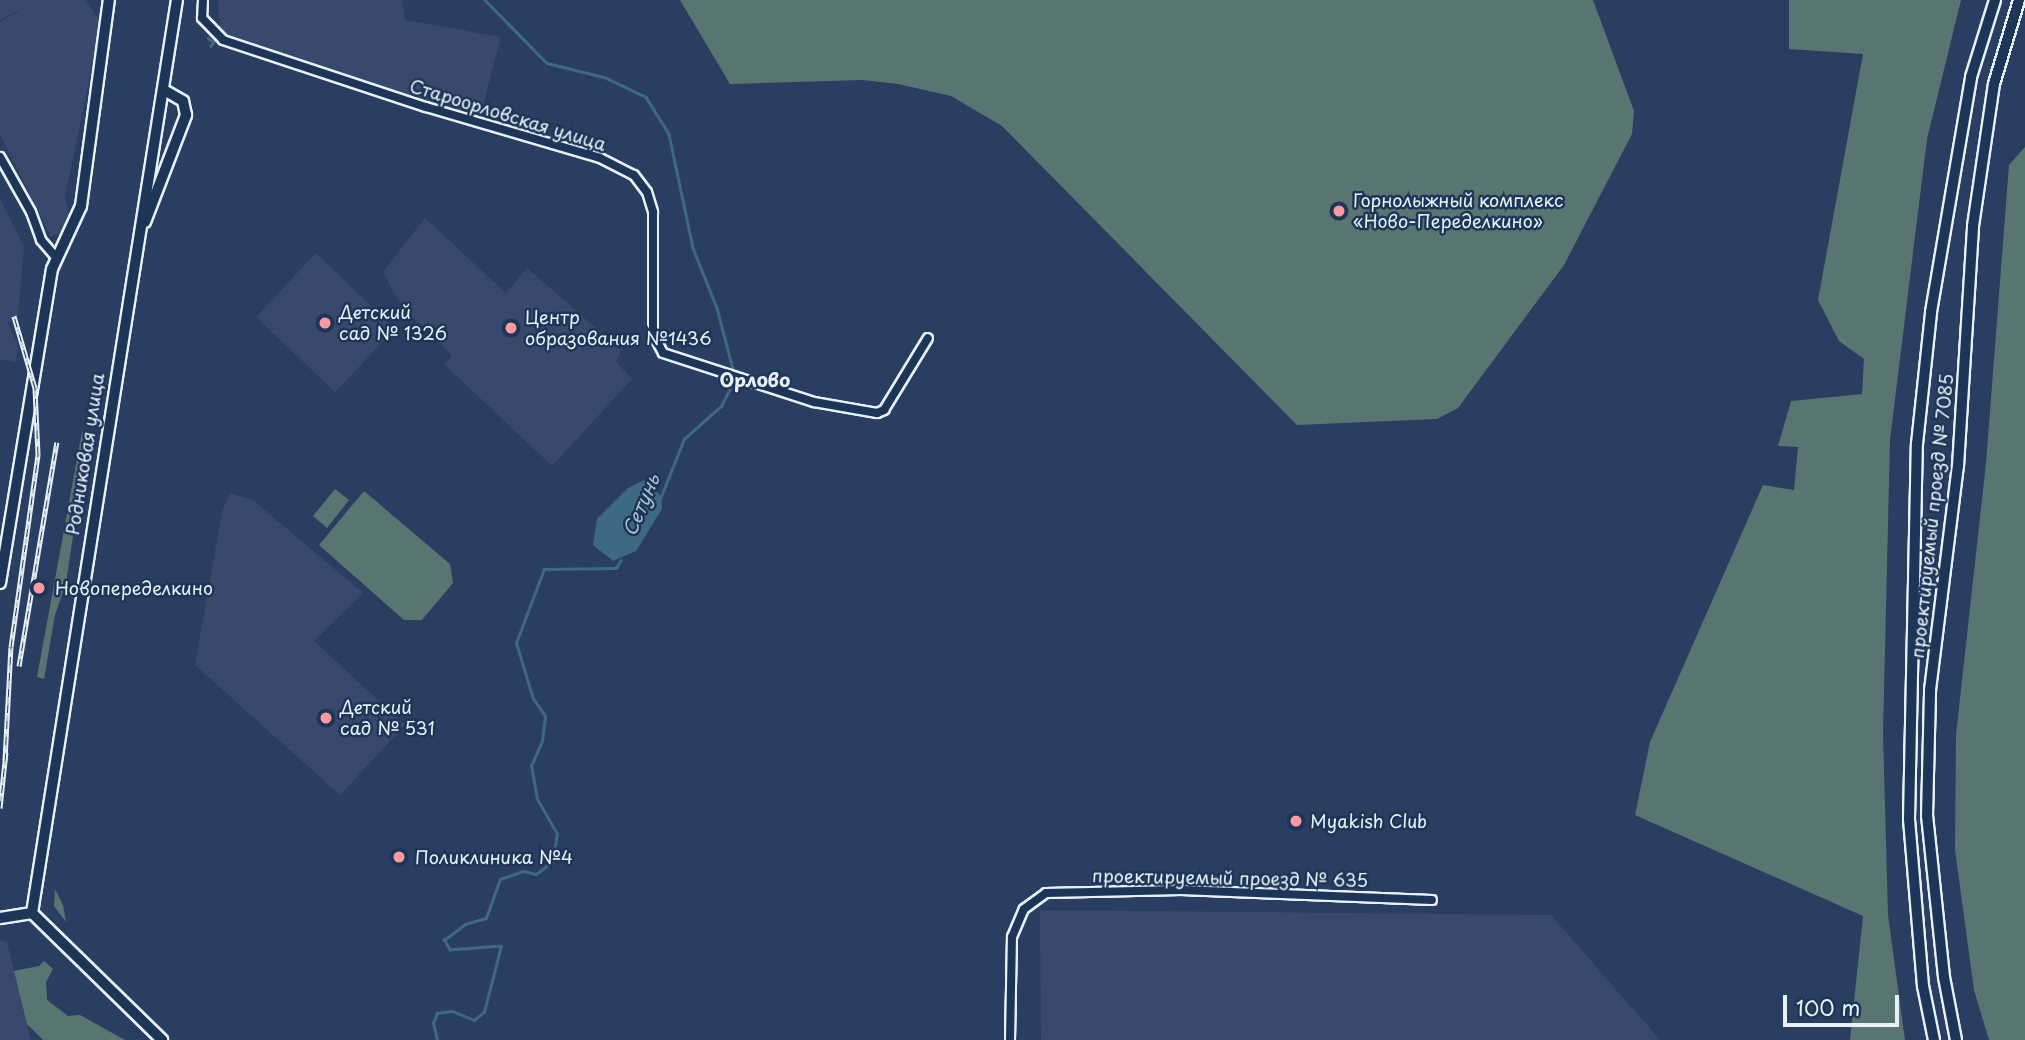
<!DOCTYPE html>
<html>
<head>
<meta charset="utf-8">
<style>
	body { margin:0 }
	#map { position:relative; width:2025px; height:1040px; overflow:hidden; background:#2a3e61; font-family:"Playpen Sans",sans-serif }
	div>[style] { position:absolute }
	.built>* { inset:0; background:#39496d }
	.green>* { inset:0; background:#597572 }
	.water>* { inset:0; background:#3e6985 }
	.stream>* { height:2.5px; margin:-1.25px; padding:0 1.25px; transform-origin:1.25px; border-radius:1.25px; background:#3e6985 }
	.roads { filter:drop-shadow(2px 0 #e8f1f8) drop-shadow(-2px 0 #e8f1f8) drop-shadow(0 2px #e8f1f8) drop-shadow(0 -2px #e8f1f8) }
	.minor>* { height:8px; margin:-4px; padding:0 4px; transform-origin:4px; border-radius:4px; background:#1d3557 }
	.tertiary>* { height:10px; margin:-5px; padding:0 5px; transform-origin:5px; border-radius:5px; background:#1d3557 }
	.secondary>* { height:10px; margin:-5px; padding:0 5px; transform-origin:5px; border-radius:5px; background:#1d3557 }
	.rail>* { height:5px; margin-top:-2.5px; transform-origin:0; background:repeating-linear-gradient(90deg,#1d3557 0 8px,#e8f1f8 0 16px); box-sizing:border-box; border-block:2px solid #e8f1f8 }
	.dots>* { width:19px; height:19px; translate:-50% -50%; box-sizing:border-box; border:4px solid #1d3557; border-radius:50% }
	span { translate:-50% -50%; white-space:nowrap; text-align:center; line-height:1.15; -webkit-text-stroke:5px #1d3557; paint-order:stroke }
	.street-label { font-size:18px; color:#e8f1f8 }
	.poi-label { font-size:18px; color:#e8f1f8 }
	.left { translate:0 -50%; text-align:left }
	.neighbourhood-label { font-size:19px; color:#e8f1f8; font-weight:700 }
	.water-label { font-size:19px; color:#acc1d0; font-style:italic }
	.scale { position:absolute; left:1783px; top:995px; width:116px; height:32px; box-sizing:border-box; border:4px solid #e8f1f8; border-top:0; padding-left:9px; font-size:21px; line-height:24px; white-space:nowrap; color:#e8f1f8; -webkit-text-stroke:5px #1d3557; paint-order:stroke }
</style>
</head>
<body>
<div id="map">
	<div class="built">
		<div style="clip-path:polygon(0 0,86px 0,101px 23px,65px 197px,70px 220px,68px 228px,51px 237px,0 134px,0 22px,27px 6px,0 20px)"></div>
		<div style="clip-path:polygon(218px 0,402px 0,405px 20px,501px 37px,479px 121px,221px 38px)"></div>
		<div style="clip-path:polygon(0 199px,24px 247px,18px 318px,7px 322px,18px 346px,16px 362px,0 359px)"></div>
		<div style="clip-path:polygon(425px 218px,506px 293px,527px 268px,621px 350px,616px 362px,632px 379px,552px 466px,445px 365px,452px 355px,402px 307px,383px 272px)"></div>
		<div style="clip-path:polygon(316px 253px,395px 329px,335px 392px,256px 317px)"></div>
		<div style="clip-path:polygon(230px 493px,254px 501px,363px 593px,314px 641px,405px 725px,340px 795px,195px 665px,222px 512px)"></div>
		<div style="clip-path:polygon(1040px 910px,1551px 915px,1660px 1040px,1041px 1040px)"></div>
		<div style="clip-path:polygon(0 940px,7px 942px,31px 1040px,0 1040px)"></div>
	</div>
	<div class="green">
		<div style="clip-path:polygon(680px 0,1593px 0,1634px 111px,1632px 134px,1564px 265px,1458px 408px,1437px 419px,1297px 425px,1002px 126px,951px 96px,898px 84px,863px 80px,730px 84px)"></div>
		<div style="clip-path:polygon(1789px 0,1961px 0,1927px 139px,1890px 440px,1883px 733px,1888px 915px,1905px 1040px,1850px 1040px,1863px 916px,1635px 815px,1650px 742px,1763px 485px,1794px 490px,1798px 447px,1778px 446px,1791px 401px,1862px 394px,1864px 359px,1839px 341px,1818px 300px,1863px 54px,1789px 49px)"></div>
		<div style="clip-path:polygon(2025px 147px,2025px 1040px,1989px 1040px,1974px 990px,1955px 850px,1956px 735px,1986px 463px,2009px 165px)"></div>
		<div style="clip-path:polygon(82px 432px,88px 435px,66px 583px,55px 615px,44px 679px,37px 677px)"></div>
		<div style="clip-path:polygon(335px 489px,349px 500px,327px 528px,313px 516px)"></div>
		<div style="clip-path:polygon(364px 491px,450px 564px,453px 583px,422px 620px,404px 620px,319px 545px)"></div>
		<div style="clip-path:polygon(55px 889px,63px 905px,66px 922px,54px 906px)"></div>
		<div style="clip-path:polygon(44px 961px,53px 969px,46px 982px,47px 1000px,68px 1016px,80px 1015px,125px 1040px,43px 1040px,27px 1024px,14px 971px,39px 966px)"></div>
	</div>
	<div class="water">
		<div style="clip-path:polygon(644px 480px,661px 496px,662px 509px,636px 551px,613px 561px,593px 545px,597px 519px,628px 488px)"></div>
	</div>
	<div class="stream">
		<div style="left:485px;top:0;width:88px;rotate:45.5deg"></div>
		<div style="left:547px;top:63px;width:59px;rotate:13.8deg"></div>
		<div style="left:604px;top:77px;width:47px;rotate:25.5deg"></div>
		<div style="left:646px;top:97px;width:44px;rotate:58.1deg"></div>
		<div style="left:669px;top:134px;width:116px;rotate:78.1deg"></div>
		<div style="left:693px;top:248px;width:65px;rotate:68.2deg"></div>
		<div style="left:717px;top:308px;width:67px;rotate:75.3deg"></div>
		<div style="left:208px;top:38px;width:7px;rotate:34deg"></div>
		<div style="left:214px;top:42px;width:5px;rotate:127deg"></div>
		<div style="left:660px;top:499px;width:65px;rotate:-68.2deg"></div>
		<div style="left:684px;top:439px;width:50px;rotate:-41.7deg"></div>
		<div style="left:721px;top:406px;width:29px;rotate:-63deg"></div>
		<div style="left:437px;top:1040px;width:17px;rotate:-103deg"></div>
		<div style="left:433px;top:1023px;width:11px;rotate:-68deg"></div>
		<div style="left:437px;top:1013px;width:15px;rotate:-8deg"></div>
		<div style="left:452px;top:1011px;width:24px;rotate:22deg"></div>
		<div style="left:474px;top:1020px;width:13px;rotate:-39deg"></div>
		<div style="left:484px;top:1012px;width:68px;rotate:-75.6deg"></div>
		<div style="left:501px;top:946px;width:51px;rotate:175.5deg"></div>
		<div style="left:450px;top:950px;width:12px;rotate:-121deg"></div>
		<div style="left:444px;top:940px;width:26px;rotate:-37deg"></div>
		<div style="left:465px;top:924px;width:22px;rotate:-16deg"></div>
		<div style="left:486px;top:918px;width:41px;rotate:-70.3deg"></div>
		<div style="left:500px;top:879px;width:24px;rotate:-19deg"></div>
		<div style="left:523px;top:871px;width:13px;rotate:13deg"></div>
		<div style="left:536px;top:874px;width:21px;rotate:-37deg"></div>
		<div style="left:553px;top:861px;width:27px;rotate:-82deg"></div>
		<div style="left:557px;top:834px;width:40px;rotate:-119.7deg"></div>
		<div style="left:537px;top:799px;width:34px;rotate:-100deg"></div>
		<div style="left:531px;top:766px;width:27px;rotate:-66deg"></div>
		<div style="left:542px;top:741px;width:25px;rotate:-83deg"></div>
		<div style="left:545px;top:716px;width:21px;rotate:-125deg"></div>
		<div style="left:533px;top:699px;width:59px;rotate:-106.9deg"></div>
		<div style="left:516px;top:643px;width:79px;rotate:-69.3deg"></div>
		<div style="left:544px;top:569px;width:72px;rotate:-0.8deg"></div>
		<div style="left:616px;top:568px;width:9px;rotate:-58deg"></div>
	</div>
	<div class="roads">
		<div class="minor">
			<div style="left:203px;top:0;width:18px;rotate:93deg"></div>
			<div style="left:202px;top:18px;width:30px;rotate:46deg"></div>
			<div style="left:223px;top:40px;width:214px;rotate:18.3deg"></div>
			<div style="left:426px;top:107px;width:181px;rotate:16.3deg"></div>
			<div style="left:600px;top:158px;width:38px;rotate:27deg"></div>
			<div style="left:634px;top:175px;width:21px;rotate:53deg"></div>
			<div style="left:647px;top:192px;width:21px;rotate:73deg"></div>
			<div style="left:653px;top:212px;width:122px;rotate:90deg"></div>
			<div style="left:653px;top:334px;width:21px;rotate:62deg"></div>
			<div style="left:663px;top:353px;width:159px;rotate:18deg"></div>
			<div style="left:814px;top:402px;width:64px;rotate:9.9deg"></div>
			<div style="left:877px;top:413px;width:8px;rotate:-23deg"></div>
			<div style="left:884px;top:410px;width:84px;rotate:-58.6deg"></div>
			<div style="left:0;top:157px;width:63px;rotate:60.6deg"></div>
			<div style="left:31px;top:212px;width:30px;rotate:70deg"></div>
			<div style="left:41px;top:240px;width:23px;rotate:49deg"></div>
			<div style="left:1010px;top:1040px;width:103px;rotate:-88.9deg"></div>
			<div style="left:1012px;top:937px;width:30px;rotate:-67deg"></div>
			<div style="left:1024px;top:909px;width:27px;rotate:-36deg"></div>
			<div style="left:1046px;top:893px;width:135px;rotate:-1.3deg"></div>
			<div style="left:1181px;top:890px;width:251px;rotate:2.3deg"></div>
		</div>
		<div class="tertiary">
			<div style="left:0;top:583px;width:318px;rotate:-80.6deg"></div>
			<div style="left:52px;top:269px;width:69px;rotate:-65.3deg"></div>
			<div style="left:81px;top:206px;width:208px;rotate:-82.3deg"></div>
		</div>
		<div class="secondary">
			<div style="left:145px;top:222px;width:115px;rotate:-69deg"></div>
			<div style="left:186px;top:115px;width:14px;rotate:-102deg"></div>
			<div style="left:183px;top:101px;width:22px;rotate:-150deg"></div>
			<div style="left:32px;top:913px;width:924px;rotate:-80.98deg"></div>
			<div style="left:32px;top:913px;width:182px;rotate:44.3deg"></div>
			<div style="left:0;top:918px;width:32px;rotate:-9deg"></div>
			<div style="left:1934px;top:1040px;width:55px;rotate:-101.5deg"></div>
			<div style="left:1923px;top:986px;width:168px;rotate:-94.8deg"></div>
			<div style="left:1909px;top:819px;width:375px;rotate:-88.8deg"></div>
			<div style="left:1917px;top:444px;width:133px;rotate:-83.9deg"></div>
			<div style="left:1931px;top:312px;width:238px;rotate:-80.3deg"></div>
			<div style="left:1971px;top:77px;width:81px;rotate:-72.7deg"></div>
			<div style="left:1956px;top:1040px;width:64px;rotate:-100.8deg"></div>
			<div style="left:1944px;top:977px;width:162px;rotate:-96deg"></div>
			<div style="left:1927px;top:816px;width:126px;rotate:-88.6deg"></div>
			<div style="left:1930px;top:690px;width:226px;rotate:-82.9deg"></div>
			<div style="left:1958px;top:466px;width:240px;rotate:-86.4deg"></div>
			<div style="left:1973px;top:226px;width:144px;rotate:-81.6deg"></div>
			<div style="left:1994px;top:84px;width:88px;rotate:-73.4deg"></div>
		</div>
	</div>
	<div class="rail">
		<div style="left:19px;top:666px;width:227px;rotate:-80.4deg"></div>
		<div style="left:5px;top:760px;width:113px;rotate:-87deg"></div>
		<div style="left:11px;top:647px;width:195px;rotate:-82deg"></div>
		<div style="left:38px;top:454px;width:66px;rotate:-92.6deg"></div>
		<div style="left:35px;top:388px;width:75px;rotate:-106.3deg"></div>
		<div style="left:0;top:808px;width:56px;rotate:-83.9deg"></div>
	</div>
	<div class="dots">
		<div style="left:1339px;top:211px;background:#ff9aa2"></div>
		<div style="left:325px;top:323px;background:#ff9aa2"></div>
		<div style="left:511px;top:328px;background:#ff9aa2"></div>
		<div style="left:39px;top:588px;background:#ff9aa2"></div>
		<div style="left:326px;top:718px;background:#ff9aa2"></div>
		<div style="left:1296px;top:821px;background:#ff9aa2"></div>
		<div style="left:399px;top:857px;background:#ff9aa2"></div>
	</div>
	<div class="street-label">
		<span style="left:508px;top:115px;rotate:17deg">Староорловская улица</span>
		<span style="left:85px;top:454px;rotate:-81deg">Родниковая улица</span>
		<span style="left:1932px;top:516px;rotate:-84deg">проектируемый проезд № 7085</span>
		<span style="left:1230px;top:878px;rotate:1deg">проектируемый проезд № 635</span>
	</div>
	<div class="poi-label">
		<span class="left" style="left:1353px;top:211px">Горнолыжный комплекс<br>«Ново-Переделкино»</span>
		<span class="left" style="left:339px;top:323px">Детский<br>сад № 1326</span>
		<span class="left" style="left:525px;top:328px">Центр<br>образования №1436</span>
		<span class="left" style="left:55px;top:588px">Новопеределкино</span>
		<span class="left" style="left:340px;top:718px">Детский<br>сад № 531</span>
		<span class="left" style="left:1310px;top:821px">Myakish Club</span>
		<span class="left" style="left:415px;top:857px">Поликлиника №4</span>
	</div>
	<div class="neighbourhood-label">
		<span style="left:755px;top:380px">Орлово</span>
	</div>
	<div class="water-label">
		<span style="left:641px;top:505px;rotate:-67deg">Сетунь</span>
	</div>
	<div class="scale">100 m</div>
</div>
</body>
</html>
